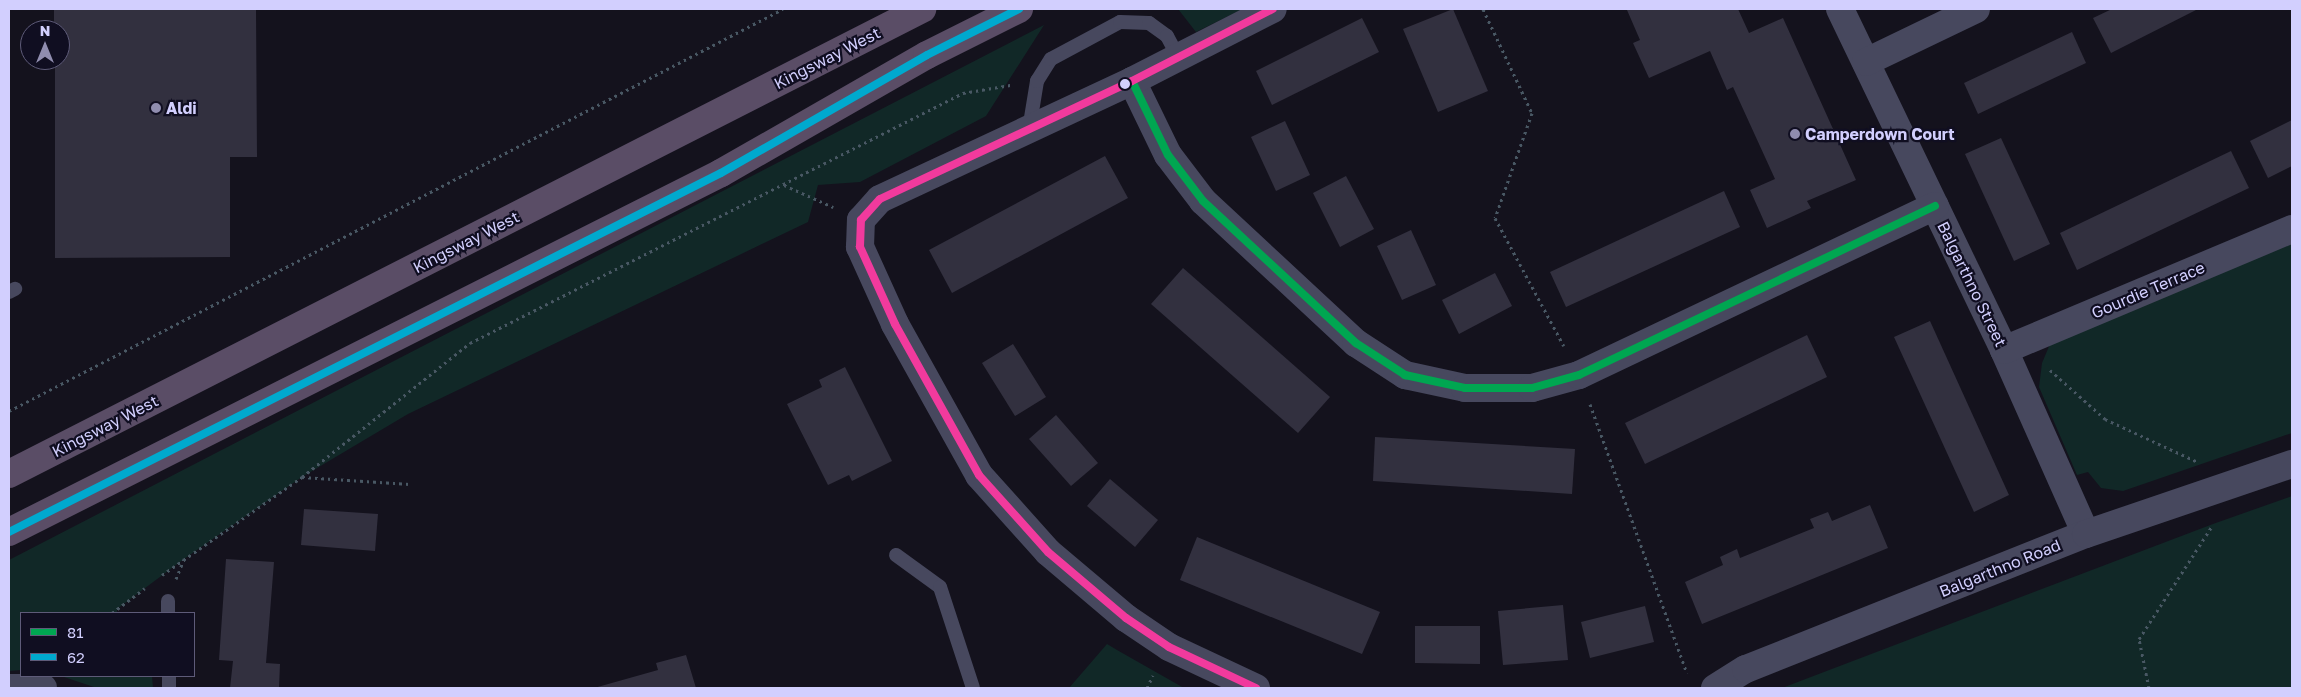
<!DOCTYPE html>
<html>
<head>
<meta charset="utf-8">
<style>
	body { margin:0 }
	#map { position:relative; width:2301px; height:697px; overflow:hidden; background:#14121d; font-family:"Golos Text",sans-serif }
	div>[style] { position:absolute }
	.green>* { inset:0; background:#112827 }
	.building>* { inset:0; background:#32303f }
	.path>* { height:3px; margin-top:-1.5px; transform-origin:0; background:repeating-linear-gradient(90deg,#495864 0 2.5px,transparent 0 6.5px) }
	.service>* { height:14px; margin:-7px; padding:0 7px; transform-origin:7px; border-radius:7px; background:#47485e }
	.minor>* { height:28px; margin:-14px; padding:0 14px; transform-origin:14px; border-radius:14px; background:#47485e }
	.trunk>* { height:28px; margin:-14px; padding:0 14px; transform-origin:14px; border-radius:14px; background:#5a4d66 }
	.bus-1>* { height:8px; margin:-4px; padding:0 4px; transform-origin:4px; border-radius:4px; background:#00a651 }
	.bus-2>* { height:8px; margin:-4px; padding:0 4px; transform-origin:4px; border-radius:4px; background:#00a9ce }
	.bus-3>* { height:8px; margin:-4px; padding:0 4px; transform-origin:4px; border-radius:4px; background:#f13a9d }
	.dots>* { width:14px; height:14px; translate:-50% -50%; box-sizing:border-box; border:2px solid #100e21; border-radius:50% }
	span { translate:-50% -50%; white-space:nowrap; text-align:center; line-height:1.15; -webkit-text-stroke:4.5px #100e21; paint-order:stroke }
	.street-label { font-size:16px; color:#d2cffe }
	.poi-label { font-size:16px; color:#d2cffe; font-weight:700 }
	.left { translate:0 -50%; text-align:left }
	.frame { position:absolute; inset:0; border:10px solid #d2cffe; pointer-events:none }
	.legend { position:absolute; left:20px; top:612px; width:175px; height:65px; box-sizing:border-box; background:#100e21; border:1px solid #5e5b79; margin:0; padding:6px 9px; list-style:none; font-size:15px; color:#d2cffe }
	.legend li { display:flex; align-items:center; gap:10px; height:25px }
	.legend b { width:25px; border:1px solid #5e5b79 }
	.north { position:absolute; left:20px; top:20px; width:50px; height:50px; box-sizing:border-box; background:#100e21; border:1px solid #5e5b79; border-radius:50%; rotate:0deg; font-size:14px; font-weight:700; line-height:20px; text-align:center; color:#d2cffe }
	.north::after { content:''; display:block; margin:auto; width:18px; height:22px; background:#908daf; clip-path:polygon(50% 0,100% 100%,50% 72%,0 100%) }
</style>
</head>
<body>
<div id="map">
	<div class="green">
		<div style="clip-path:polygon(1178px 9px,1243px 9px,1196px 32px)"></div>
		<div style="clip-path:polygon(1044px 25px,986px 116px,860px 182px,818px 185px,808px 222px,408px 414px,302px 477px,184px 559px,117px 609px,117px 613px,21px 613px,21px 670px,9px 671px,9px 560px)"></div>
		<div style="clip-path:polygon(2292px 243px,2292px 433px,2123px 491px,2101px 488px,2088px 472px,2077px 475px,2039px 387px,2042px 363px,2050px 344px)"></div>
		<div style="clip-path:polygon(2292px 496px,2292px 688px,1782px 688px,2213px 524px)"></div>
		<div style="clip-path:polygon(1107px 644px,1117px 650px,1184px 688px,1069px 688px)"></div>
		<div style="clip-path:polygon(61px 676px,152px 676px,153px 688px,97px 688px)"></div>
	</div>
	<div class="building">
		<div style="clip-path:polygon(54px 9px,256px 9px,257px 157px,230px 157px,230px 257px,55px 258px,55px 60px,60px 60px,60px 30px,54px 30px)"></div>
		<div style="clip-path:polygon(1453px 9px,1488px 91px,1438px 112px,1403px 29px)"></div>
		<div style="clip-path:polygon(1738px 9px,1749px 33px,1783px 18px,1856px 180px,1807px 201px,1811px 208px,1767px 228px,1750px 190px,1775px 179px,1733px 87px,1727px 90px,1710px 51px,1649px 78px,1633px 43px,1640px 40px,1627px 10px)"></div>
		<div style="clip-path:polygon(2112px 9px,2198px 9px,2111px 53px,2093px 18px)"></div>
		<div style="clip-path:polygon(1362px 18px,1379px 52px,1272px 105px,1256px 71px)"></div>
		<div style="clip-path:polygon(2072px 32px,2086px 63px,1978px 114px,1964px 83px)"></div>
		<div style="clip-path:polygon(2292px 120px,2292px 166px,2268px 178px,2250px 141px)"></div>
		<div style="clip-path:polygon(1285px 121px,1310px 175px,1276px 191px,1251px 137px)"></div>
		<div style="clip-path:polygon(2001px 138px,2050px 244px,2014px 261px,1965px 154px)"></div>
		<div style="clip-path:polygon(2231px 151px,2249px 188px,2077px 270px,2060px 233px)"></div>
		<div style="clip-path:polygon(1105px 156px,1128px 198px,952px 293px,929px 250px)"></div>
		<div style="clip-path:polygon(1346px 176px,1374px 229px,1340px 247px,1313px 193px)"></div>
		<div style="clip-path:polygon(1724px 191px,1740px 227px,1566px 307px,1550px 272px)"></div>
		<div style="clip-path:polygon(1411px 230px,1436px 285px,1402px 300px,1377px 246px)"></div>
		<div style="clip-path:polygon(1183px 268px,1330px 397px,1298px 433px,1151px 304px)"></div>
		<div style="clip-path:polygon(1495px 273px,1512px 306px,1459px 334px,1442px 300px)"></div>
		<div style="clip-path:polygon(1930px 321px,2009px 495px,1974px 512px,1894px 337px)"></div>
		<div style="clip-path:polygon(1807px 335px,1827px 377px,1645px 464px,1625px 423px)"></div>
		<div style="clip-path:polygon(1013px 344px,1046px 397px,1015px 416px,982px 363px)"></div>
		<div style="clip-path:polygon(845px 367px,892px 461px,852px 481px,849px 475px,828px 485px,787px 404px,822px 387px,819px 380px)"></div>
		<div style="clip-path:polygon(1056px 415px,1098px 463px,1071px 486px,1029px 439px)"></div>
		<div style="clip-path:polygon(1375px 437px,1575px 449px,1572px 494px,1373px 481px)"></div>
		<div style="clip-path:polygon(1110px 479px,1158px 520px,1135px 547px,1087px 506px)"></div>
		<div style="clip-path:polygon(1870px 505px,1888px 548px,1702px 624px,1685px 582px,1723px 565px,1720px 557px,1737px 549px,1740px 558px,1814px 528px,1810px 519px,1828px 512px,1832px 521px)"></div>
		<div style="clip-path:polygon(304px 509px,378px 514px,375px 551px,301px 545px)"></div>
		<div style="clip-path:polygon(1197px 537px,1380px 612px,1362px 654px,1180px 580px)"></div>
		<div style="clip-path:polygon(226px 559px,274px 562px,266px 663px,280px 664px,279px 688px,230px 688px,233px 661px,219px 660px)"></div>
		<div style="clip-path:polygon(1563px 605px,1568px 660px,1503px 665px,1498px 611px)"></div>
		<div style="clip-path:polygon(1645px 606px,1654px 642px,1590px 658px,1581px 622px)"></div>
		<div style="clip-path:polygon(1415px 626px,1480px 626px,1480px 664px,1415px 663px)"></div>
		<div style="clip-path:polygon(686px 655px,696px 688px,594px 688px,658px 670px,656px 663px)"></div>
	</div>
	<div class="path">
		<div style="left:1483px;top:9px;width:115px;rotate:64.8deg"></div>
		<div style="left:1532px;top:113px;width:111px;rotate:109.4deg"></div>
		<div style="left:1495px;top:218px;width:145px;rotate:61.7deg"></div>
		<div style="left:784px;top:185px;width:54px;rotate:24.2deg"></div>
		<div style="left:2050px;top:370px;width:74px;rotate:41.7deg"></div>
		<div style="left:2105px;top:419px;width:102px;rotate:24.8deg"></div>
		<div style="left:1590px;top:404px;width:286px;rotate:70.2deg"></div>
		<div style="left:9px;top:411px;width:872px;rotate:-27.45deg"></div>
		<div style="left:302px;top:477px;width:108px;rotate:3.7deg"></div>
		<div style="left:162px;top:575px;width:171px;rotate:-35deg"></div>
		<div style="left:302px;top:477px;width:215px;rotate:-38.6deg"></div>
		<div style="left:470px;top:343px;width:553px;rotate:-26.89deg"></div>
		<div style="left:963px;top:93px;width:48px;rotate:-9.7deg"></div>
		<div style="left:176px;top:579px;width:22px;rotate:-68deg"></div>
		<div style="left:112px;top:613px;width:41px;rotate:-37.1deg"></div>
		<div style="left:1147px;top:688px;width:14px;rotate:-65deg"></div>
		<div style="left:2149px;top:688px;width:50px;rotate:-101.5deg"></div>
		<div style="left:2139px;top:639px;width:135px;rotate:-57.1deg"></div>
	</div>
	<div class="service">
		<div style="left:1029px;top:130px;width:50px;rotate:-80.7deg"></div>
		<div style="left:1037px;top:81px;width:26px;rotate:-58deg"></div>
		<div style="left:1051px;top:59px;width:78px;rotate:-28.2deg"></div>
		<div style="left:1120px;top:22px;width:29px;rotate:2deg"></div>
		<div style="left:1149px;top:23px;width:22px;rotate:36deg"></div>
		<div style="left:1167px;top:36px;width:24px;rotate:62deg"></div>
		<div style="left:9px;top:292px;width:7px;rotate:-27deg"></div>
		<div style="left:896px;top:555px;width:54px;rotate:36deg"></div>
		<div style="left:940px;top:587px;width:106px;rotate:71.9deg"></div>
		<div style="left:168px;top:601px;width:12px;rotate:90deg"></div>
		<div style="left:169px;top:676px;width:12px;rotate:90deg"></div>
	</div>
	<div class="minor">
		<div style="left:1840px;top:9px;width:378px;rotate:64.3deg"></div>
		<div style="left:2004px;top:350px;width:201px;rotate:66deg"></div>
		<div style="left:1866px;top:62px;width:122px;rotate:-25.7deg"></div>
		<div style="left:1132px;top:81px;width:82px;rotate:64.1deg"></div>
		<div style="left:1168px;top:155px;width:58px;rotate:52.7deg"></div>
		<div style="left:1203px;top:201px;width:209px;rotate:42.9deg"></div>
		<div style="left:1356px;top:343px;width:59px;rotate:33.1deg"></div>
		<div style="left:1405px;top:375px;width:61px;rotate:12.2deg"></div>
		<div style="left:1465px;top:388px;width:67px"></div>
		<div style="left:1532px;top:388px;width:49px;rotate:-15.5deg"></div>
		<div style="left:1579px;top:375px;width:394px;rotate:-25.4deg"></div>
		<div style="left:2004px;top:350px;width:312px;rotate:-22.8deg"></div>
		<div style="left:9px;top:688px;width:34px"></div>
		<div style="left:1256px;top:688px;width:96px;rotate:-154.8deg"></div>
		<div style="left:1169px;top:647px;width:52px;rotate:-146deg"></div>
		<div style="left:1126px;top:618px;width:102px;rotate:-139.8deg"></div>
		<div style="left:1048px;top:552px;width:103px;rotate:-131.9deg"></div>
		<div style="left:979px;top:475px;width:173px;rotate:-119.1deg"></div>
		<div style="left:895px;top:324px;width:85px;rotate:-114.4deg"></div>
		<div style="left:860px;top:247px;width:27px;rotate:-88deg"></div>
		<div style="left:861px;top:220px;width:28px;rotate:-48deg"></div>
		<div style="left:880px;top:199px;width:278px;rotate:-25.1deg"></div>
		<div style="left:1132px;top:81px;width:158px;rotate:-27.1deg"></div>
		<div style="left:1715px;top:688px;width:36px;rotate:-32deg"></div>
		<div style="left:1746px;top:669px;width:366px;rotate:-21.7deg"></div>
		<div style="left:2086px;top:534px;width:218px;rotate:-18.8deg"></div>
	</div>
	<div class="trunk">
		<div style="left:9px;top:474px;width:1025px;rotate:-26.99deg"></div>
		<div style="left:9px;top:532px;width:797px;rotate:-26.76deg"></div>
		<div style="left:721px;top:173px;width:237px;rotate:-29.8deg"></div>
		<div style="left:927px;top:55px;width:103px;rotate:-26.6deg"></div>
	</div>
	<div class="bus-1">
		<div style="left:1132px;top:81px;width:82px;rotate:64.1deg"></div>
		<div style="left:1168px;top:155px;width:58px;rotate:52.7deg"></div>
		<div style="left:1203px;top:201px;width:209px;rotate:42.9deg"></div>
		<div style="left:1356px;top:343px;width:59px;rotate:33.1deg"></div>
		<div style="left:1405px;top:375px;width:61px;rotate:12.2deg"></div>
		<div style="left:1465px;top:388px;width:67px"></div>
		<div style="left:1532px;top:388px;width:49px;rotate:-15.5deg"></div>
		<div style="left:1579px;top:375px;width:394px;rotate:-25.4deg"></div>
	</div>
	<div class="bus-2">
		<div style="left:9px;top:532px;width:797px;rotate:-26.76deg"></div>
		<div style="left:721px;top:173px;width:237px;rotate:-29.8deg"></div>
		<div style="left:927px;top:55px;width:103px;rotate:-26.6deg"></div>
	</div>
	<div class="bus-3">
		<div style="left:1256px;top:688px;width:96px;rotate:-154.8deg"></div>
		<div style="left:1169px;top:647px;width:52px;rotate:-146deg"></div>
		<div style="left:1126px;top:618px;width:102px;rotate:-139.8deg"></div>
		<div style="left:1048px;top:552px;width:103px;rotate:-131.9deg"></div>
		<div style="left:979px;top:475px;width:173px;rotate:-119.1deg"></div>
		<div style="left:895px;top:324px;width:85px;rotate:-114.4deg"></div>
		<div style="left:860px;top:247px;width:27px;rotate:-88deg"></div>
		<div style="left:861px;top:220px;width:28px;rotate:-48deg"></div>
		<div style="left:880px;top:199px;width:278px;rotate:-25.1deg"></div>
		<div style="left:1132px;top:81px;width:158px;rotate:-27.1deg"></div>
	</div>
	<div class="dots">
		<div style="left:1125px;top:84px;background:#d2cffe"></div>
		<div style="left:156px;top:108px;background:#908daf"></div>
		<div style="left:1795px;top:134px;background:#908daf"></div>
	</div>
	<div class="street-label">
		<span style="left:827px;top:58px;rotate:-27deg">Kingsway West</span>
		<span style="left:466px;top:242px;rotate:-27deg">Kingsway West</span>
		<span style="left:1972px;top:284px;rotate:64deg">Balgarthno Street</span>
		<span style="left:2148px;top:290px;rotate:-23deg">Gourdie Terrace</span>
		<span style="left:105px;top:426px;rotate:-27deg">Kingsway West</span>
		<span style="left:2000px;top:568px;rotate:-22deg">Balgarthno Road</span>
	</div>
	<div class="poi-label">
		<span class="left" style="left:166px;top:108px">Aldi</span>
		<span class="left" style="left:1805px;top:134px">Camperdown Court</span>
	</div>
	<div class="frame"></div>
	<ul class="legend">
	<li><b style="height:6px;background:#00a651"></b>81</li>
	<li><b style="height:6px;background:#00a9ce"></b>62</li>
	</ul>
	<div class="north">N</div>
</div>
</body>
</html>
